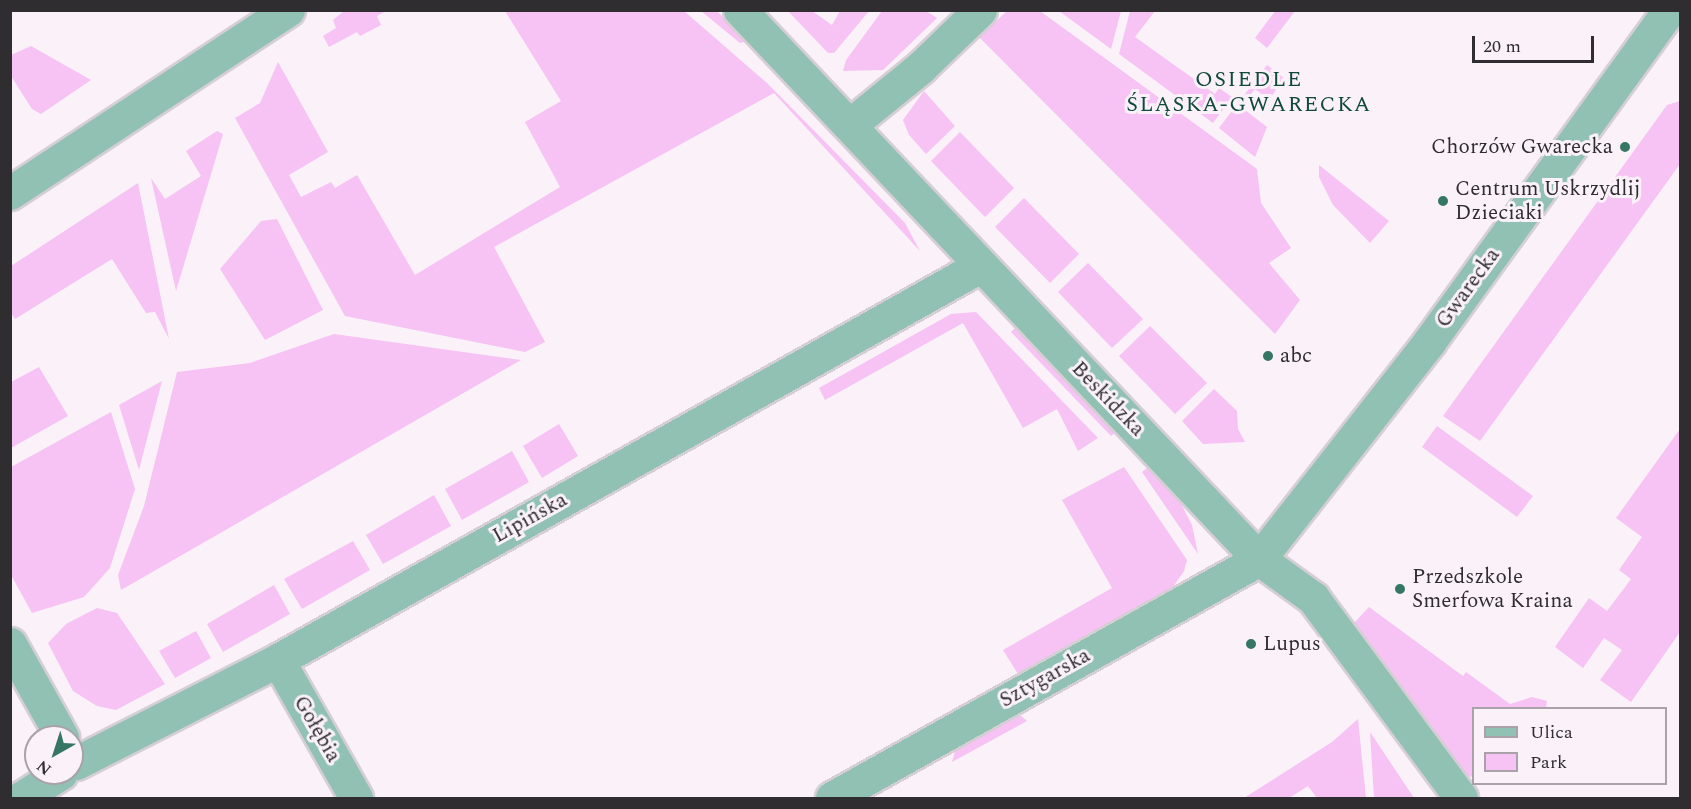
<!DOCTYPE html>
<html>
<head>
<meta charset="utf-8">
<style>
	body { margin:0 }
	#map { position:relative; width:1691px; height:809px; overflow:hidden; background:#faf1f9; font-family:Spectral,serif }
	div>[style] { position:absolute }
	.green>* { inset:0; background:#f7c2f4 }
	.roads { filter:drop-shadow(2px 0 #d6ced5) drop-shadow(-2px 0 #d6ced5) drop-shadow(0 2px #d6ced5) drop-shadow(0 -2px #d6ced5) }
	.minor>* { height:33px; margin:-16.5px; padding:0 16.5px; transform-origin:16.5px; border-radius:16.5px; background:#90c1b2 }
	.dots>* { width:16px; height:16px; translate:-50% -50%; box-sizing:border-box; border:3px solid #faf1f9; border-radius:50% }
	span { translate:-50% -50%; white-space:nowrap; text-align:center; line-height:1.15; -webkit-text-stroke:6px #faf1f9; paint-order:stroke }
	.poi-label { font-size:21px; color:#302d30 }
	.right { translate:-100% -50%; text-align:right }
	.left { translate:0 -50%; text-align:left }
	.street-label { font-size:21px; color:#302d30 }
	.neighbourhood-label { font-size:22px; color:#12493d; letter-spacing:1.5px }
	.frame { position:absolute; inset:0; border:12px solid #302d30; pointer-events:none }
	.legend { position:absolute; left:1472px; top:707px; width:195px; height:78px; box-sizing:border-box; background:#faf1f9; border:2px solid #a9a3a9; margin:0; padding:8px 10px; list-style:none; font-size:18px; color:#302d30 }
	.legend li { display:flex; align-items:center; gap:12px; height:30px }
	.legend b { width:30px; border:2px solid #a9a3a9 }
	.north { position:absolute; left:24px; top:725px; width:60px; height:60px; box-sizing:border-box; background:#faf1f9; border:2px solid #a9a3a9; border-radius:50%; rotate:219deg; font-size:16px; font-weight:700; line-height:24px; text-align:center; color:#302d30 }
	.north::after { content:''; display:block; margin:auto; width:21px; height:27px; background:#357666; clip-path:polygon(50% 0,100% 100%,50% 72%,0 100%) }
	.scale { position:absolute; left:1472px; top:36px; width:122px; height:27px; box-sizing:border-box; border:3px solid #302d30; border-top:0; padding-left:8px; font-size:18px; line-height:21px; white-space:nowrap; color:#302d30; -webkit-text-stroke:4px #faf1f9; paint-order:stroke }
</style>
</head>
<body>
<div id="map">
	<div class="green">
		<div style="clip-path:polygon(1276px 10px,1295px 11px,1267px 48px,1255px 38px)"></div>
		<div style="clip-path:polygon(344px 11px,344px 10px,386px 11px,377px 16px,381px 25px,360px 36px,357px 32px,329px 47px,323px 36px,336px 28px,333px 20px)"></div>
		<div style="clip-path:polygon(505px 11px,684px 11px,767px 83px,905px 223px,920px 251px,774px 93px,494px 247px,545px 342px,525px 352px,345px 316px,235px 118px,260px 103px,278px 62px,328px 152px,289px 175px,301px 197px,331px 182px,335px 188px,357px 175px,415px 275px,560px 187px,525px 122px,561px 101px)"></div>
		<div style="clip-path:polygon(701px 11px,717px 11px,747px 41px,740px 43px)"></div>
		<div style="clip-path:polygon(788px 11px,812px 11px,832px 25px,840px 11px,869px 11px,834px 53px,828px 53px)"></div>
		<div style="clip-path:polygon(882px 11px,926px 11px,937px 18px,883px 70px,843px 71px,846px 60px)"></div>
		<div style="clip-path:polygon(1007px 11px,1040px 11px,1257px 169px,1261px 203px,1291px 248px,1269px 263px,1300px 300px,1275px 334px,979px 37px)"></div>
		<div style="clip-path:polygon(1059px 11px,1121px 11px,1111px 49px)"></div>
		<div style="clip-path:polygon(1130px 11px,1155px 11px,1135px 37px,1215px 94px,1219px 88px,1232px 97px,1213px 123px,1119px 54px)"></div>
		<div style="clip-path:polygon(31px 46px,91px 80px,41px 114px,32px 109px,11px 76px,11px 55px)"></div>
		<div style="clip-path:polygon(1267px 65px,1284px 78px,1269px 100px,1255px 89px,1241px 107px,1267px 127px,1255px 157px,1219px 128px)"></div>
		<div style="clip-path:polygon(924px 91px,955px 126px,926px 154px,909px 135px,903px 120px)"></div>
		<div style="clip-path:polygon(1680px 101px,1680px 164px,1480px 441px,1443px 416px,1667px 105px)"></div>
		<div style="clip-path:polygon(217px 131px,223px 134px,176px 291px,151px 178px,165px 199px,201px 176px,186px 151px)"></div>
		<div style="clip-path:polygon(960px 132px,1014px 188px,985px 217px,931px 161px)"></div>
		<div style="clip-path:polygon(1319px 165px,1389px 221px,1370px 243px,1333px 205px,1319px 177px)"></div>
		<div style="clip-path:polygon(138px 183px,169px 339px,155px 312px,146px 313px,112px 259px,15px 319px,11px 313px,11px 266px)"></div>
		<div style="clip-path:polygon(1024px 198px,1079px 254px,1050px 283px,995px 227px)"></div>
		<div style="clip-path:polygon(277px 219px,323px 310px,265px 340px,220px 269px,261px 221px)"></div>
		<div style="clip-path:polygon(1088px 263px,1143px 319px,1112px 348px,1058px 292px)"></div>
		<div style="clip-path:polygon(976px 312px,1098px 438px,1078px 451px,1057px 409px,1023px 428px,963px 323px,825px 400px,819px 388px,951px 314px)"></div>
		<div style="clip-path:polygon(1020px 323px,1120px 429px,1111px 436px,1011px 332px)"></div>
		<div style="clip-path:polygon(1150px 326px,1207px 383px,1175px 414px,1119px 356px)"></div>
		<div style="clip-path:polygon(334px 334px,521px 360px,121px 590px,118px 575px,144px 506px,177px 372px,250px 363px)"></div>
		<div style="clip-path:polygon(39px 367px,68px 416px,11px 448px,11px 382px)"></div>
		<div style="clip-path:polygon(162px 381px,139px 470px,119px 405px)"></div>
		<div style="clip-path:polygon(1214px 389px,1237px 411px,1238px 429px,1245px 442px,1203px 444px,1182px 421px)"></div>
		<div style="clip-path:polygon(111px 412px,135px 489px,110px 568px,84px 597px,32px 613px,11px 575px,11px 467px)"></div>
		<div style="clip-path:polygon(559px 424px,578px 456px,542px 478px,523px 446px)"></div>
		<div style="clip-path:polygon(1437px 426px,1533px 496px,1517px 517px,1422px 447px)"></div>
		<div style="clip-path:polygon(1680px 429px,1680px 632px,1631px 702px,1600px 680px,1622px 650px,1604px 638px,1583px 668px,1555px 647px,1589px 598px,1607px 611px,1631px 579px,1619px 570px,1642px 537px,1616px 518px)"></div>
		<div style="clip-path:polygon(512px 451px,529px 482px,462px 520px,445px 489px)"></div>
		<div style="clip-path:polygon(1152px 464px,1171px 484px,1192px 525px,1198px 554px,1142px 472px)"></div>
		<div style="clip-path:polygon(1124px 467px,1187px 560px,1184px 571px,1171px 590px,1018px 674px,1003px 650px,1112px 588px,1062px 500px)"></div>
		<div style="clip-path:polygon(434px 495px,451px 526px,383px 564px,366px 535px)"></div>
		<div style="clip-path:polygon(353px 541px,370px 570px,302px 609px,284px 579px)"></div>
		<div style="clip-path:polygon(274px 585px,290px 614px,223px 652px,207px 624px)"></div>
		<div style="clip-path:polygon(1369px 607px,1463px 676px,1466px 672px,1510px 704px,1532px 697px,1547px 701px,1546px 708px,1474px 708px,1473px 777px,1467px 776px,1453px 765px,1354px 623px)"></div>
		<div style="clip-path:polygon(97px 608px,117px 613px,165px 684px,116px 710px,97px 706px,73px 691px,48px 643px,66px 624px)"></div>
		<div style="clip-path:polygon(196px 631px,211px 658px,175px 678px,159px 651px)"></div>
		<div style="clip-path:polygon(1014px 710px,1027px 721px,952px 762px,958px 740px)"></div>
		<div style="clip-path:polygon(1358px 719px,1366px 798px,1317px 798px,1308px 786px,1289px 798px,1244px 798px,1332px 742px)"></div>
		<div style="clip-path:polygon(1370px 732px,1414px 798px,1374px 798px)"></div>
	</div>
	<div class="roads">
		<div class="minor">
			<div style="left:740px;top:10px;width:755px;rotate:46.61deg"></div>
			<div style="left:1259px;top:559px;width:67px;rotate:35.8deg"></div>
			<div style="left:1313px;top:598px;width:249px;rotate:53.5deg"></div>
			<div style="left:850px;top:125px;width:92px;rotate:-39.2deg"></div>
			<div style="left:921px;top:67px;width:82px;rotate:-44deg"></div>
			<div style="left:10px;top:193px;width:333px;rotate:-33.4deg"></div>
			<div style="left:10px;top:644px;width:107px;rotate:60.8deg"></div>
			<div style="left:278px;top:660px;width:159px;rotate:60.5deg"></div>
			<div style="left:76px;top:763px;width:227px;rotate:-27deg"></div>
			<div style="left:278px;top:660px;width:805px;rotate:-29.3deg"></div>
			<div style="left:21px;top:798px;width:47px;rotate:-32deg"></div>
			<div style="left:832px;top:798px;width:489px;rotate:-29.2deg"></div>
			<div style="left:1259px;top:559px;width:276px;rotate:-51.9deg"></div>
			<div style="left:1429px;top:342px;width:410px;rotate:-54.1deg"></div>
		</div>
	</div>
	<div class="dots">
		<div style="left:1625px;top:147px;background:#357666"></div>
		<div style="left:1443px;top:201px;background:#357666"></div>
		<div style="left:1268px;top:356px;background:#357666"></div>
		<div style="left:1400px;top:589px;background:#357666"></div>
		<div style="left:1251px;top:644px;background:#357666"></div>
	</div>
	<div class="poi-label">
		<span class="right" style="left:1613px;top:147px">Chorzów Gwarecka</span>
		<span class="left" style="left:1455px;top:201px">Centrum Uskrzydlij<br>Dzieciaki</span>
		<span class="left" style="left:1280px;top:356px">abc</span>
		<span class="left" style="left:1412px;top:589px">Przedszkole<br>Smerfowa Kraina</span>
		<span class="left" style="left:1263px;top:644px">Lupus</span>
	</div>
	<div class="street-label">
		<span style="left:1468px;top:288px;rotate:-54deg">Gwarecka</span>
		<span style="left:1108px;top:399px;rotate:46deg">Beskidzka</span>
		<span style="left:530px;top:518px;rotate:-29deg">Lipińska</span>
		<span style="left:1045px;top:678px;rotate:-29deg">Sztygarska</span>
		<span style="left:317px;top:729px;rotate:60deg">Gołębia</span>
	</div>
	<div class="neighbourhood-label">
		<span style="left:1249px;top:92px">OSIEDLE<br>ŚLĄSKA-GWARECKA</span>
	</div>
	<div class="frame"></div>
	<ul class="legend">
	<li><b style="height:8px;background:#90c1b2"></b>Ulica</li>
	<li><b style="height:16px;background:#f7c2f4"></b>Park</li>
	</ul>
	<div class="north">N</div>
	<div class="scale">20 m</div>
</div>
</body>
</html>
